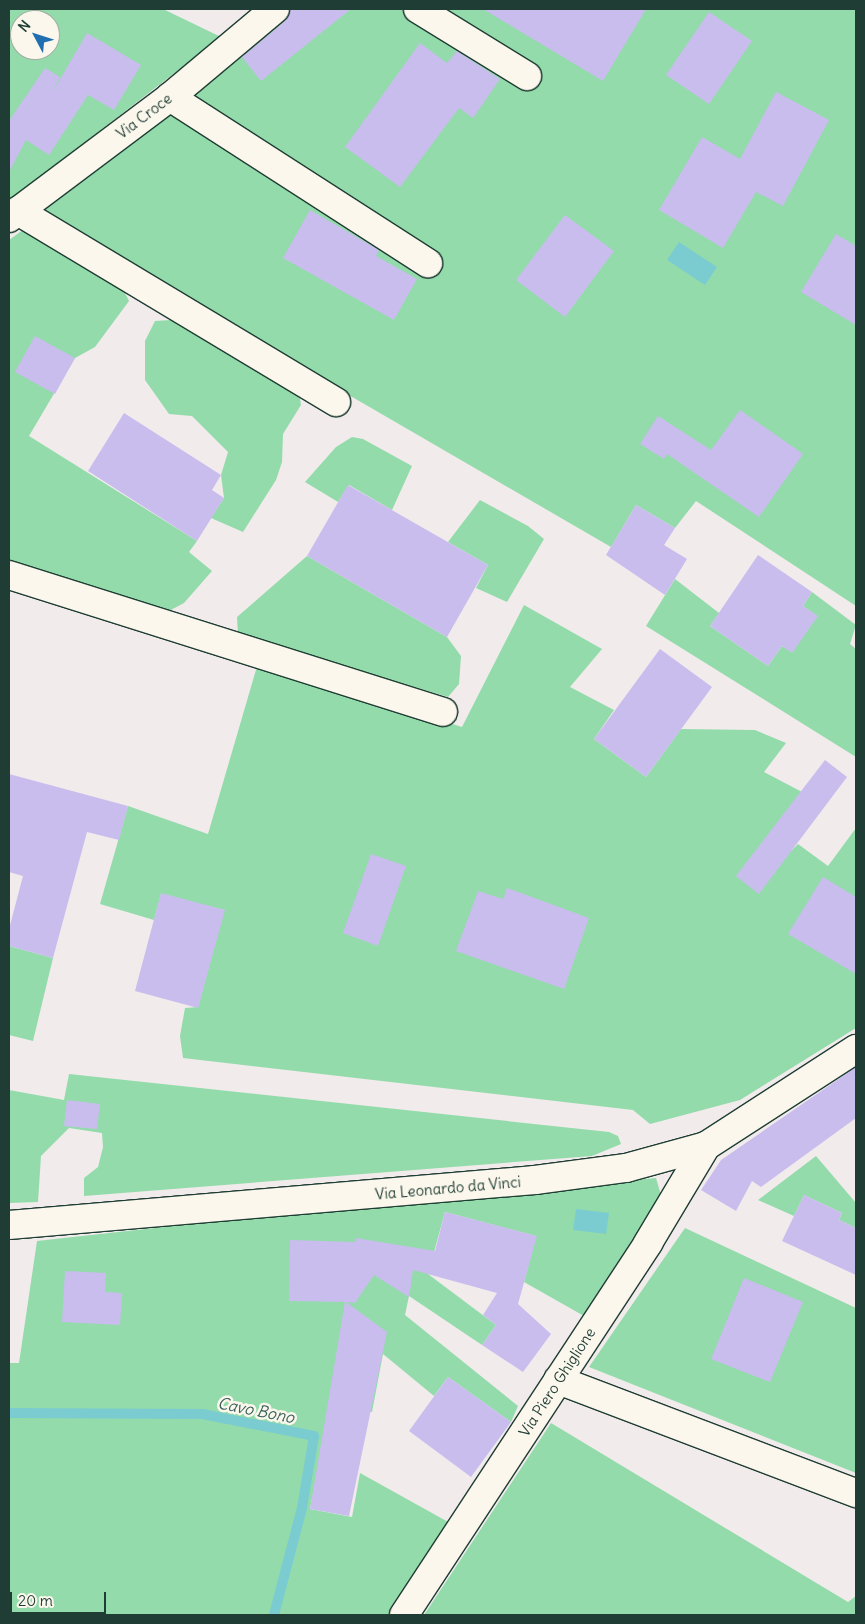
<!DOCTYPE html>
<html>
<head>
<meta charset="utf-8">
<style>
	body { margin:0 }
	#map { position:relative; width:865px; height:1624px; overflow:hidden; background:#f1ebec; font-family:Delius,sans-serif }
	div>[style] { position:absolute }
	.green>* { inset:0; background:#93dbaa }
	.water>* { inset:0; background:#7bccd1 }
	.stream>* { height:10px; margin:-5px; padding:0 5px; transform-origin:5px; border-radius:5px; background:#7bccd1 }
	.building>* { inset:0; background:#c9bdee }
	.roads { filter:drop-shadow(1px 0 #1f3d34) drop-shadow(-1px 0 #1f3d34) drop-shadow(0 1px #1f3d34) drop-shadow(0 -1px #1f3d34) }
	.minor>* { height:28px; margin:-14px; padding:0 14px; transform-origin:14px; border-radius:14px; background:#fbf7ec }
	span { translate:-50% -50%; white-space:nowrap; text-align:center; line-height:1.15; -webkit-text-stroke:5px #fbf7ec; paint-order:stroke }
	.street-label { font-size:15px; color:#1f3d34 }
	.water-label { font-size:16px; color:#36615b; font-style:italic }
	.frame { position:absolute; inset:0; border:10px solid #1f3d34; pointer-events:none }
	.north { position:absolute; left:10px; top:10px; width:50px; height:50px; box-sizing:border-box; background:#fbf7ec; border:1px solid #a3ada2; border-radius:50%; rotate:310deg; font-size:14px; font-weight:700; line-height:20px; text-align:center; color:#1f3d34 }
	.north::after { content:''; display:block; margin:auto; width:18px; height:22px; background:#1f6fb2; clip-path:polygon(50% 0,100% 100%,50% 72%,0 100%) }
	.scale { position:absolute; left:10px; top:1592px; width:96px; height:22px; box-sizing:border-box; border:2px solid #1f3d34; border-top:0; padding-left:6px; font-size:15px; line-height:18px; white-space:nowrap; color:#1f3d34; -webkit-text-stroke:4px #fbf7ec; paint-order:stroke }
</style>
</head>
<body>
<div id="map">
	<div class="green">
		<div style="clip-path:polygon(evenodd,9px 9px,163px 9px,221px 37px,9px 201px,9px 9px,20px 20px,50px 20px,50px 50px,20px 50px,20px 20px)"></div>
		<div style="clip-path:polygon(284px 9px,856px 9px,856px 606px,696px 501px,675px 528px,636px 505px,611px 547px,30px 210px)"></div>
		<div style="clip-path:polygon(27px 227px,121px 285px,129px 301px,95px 347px,75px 358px,29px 436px,197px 541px,189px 552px,212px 571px,184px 603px,167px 612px,9px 564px,9px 240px)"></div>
		<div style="clip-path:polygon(171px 320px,299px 392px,301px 405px,283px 434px,282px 462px,276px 480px,243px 532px,211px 518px,224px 498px,221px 475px,228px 452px,192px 416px,169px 414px,145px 380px,145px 341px,155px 321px)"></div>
		<div style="clip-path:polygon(352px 437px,363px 439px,412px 466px,392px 510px,349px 485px,338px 502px,305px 482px,336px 447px)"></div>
		<div style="clip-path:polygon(480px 500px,528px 526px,544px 539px,507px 602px,476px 588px,488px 565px,448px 542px)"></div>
		<div style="clip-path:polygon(307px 556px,447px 637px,461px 656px,459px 684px,448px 697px,238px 635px,237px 617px)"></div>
		<div style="clip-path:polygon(675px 579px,719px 613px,710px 626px,768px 666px,782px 646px,792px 652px,817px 616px,803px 606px,812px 592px,856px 625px,850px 644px,856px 649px,856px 757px,646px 626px)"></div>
		<div style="clip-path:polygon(524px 605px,602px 649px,570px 687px,614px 710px,594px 739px,646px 777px,681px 729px,755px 730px,786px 743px,764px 772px,802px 792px,791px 851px,798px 844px,828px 866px,856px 828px,856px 1028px,740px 1100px,650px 1124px,633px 1110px,183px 1058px,180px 1036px,185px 1008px,198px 1007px,224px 910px,161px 894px,154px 920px,100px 904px,128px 806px,208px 834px,258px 663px,462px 727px)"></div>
		<div style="clip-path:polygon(9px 946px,53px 958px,33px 1041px,9px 1035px)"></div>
		<div style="clip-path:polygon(69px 1074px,609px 1132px,618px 1136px,621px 1144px,592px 1156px,84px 1196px,84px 1178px,98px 1167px,103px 1147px,102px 1133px,69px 1128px,41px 1156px,38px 1202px,9px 1203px,9px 1090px,64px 1100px)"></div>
		<div style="clip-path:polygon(816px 1156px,856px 1203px,856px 1228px,839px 1220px,842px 1213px,804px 1195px,794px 1216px,758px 1200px)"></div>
		<div style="clip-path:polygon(656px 1178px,663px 1202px,584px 1316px,524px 1282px,536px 1236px,445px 1212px,428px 1274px,496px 1325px,482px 1345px,409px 1296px,405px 1315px,518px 1406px,511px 1422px,448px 1377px,434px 1396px,383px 1354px,372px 1412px,330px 1405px,310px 1509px,352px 1517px,360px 1473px,450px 1523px,396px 1615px,9px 1615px,9px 1363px,19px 1363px,37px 1241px,406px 1200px)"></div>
		<div style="clip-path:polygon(685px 1228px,856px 1308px,856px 1473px,589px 1367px)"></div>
		<div style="clip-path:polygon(551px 1423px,848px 1602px,856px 1596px,856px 1615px,424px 1615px)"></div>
	</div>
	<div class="water">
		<div style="clip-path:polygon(679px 242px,717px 267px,705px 285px,667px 260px)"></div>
		<div style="clip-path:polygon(576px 1209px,609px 1213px,606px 1234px,573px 1230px)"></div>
	</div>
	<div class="stream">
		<div style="left:9px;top:1413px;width:193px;rotate:0.3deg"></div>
		<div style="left:202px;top:1414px;width:114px;rotate:11.1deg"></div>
		<div style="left:314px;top:1436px;width:73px;rotate:99.5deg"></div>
		<div style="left:302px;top:1508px;width:111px;rotate:104.7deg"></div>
	</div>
	<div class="building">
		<div style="clip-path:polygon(290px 9px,351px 9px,261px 81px,242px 57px,285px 21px)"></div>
		<div style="clip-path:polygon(483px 9px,646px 9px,603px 81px)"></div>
		<div style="clip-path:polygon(709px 12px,752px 41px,709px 104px,666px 75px)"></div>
		<div style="clip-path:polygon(87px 33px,141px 65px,114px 110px,88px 95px,49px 155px,26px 140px,9px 172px,9px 121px,45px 68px,60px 77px,52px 93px)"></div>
		<div style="clip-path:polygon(420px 43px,447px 63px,457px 51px,500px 79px,473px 118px,459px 108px,400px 187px,345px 147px)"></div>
		<div style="clip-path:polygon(776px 92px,829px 120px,783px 206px,756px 192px,723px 248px,659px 210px,702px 137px,740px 159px)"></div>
		<div style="clip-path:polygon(310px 210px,367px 243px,379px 250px,376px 256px,417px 279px,394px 320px,283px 258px)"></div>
		<div style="clip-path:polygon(565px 215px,614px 251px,565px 317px,516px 280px)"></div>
		<div style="clip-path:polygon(836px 234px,856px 246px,856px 325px,801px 292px)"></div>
		<div style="clip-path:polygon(35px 336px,75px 358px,55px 394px,15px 372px)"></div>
		<div style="clip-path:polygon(740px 410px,803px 454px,759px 517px,667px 454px,664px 459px,640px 444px,658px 416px,711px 450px)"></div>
		<div style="clip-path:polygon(124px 413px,221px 475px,212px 490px,224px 498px,197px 541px,88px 471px)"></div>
		<div style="clip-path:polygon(348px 485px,488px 565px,447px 637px,307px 556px)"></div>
		<div style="clip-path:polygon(636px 505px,675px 528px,664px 545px,687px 559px,665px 595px,606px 555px)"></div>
		<div style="clip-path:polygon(758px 555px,812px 592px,803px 606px,818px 616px,792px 653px,782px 646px,768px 666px,710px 626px)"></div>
		<div style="clip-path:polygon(660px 649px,712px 687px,646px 777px,594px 739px)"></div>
		<div style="clip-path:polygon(825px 760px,847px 777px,759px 894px,736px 876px)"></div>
		<div style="clip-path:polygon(9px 774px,128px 806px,119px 840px,87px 832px,53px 958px,9px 946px,9px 929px,23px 876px,9px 872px)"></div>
		<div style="clip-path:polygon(371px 854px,406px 866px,378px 946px,343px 933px)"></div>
		<div style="clip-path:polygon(823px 877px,856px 897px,856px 974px,788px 934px)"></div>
		<div style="clip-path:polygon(507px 888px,589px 918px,564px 989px,456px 951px,478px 891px,503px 899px)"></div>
		<div style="clip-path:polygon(161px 893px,225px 910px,198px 1008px,135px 991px)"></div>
		<div style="clip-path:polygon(856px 1067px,856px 1118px,761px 1187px,752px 1181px,736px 1211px,701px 1190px,721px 1160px)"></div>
		<div style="clip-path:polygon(67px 1100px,100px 1104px,97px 1129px,64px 1126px)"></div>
		<div style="clip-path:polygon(804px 1195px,842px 1213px,839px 1220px,856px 1228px,856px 1275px,782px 1241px)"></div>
		<div style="clip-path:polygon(445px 1212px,537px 1236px,518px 1304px,551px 1334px,523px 1372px,482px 1345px,496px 1325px,483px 1315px,497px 1293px,413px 1270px,409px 1297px,374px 1275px,355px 1303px,346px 1302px,387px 1332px,349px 1516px,310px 1509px,345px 1302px,289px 1301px,290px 1240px,355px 1242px,356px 1238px,435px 1251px)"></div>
		<div style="clip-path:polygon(65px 1271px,106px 1273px,105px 1292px,122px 1293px,120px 1325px,62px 1322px)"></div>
		<div style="clip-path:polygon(744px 1278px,803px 1302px,770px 1382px,711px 1359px)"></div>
		<div style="clip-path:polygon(448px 1377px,511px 1422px,471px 1477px,409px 1431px)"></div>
	</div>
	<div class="roads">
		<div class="minor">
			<div style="left:418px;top:9px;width:128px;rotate:31.6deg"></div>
			<div style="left:170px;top:97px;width:307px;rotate:32.8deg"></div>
			<div style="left:18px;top:211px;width:371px;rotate:31deg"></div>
			<div style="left:9px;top:218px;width:201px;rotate:-36.9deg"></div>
			<div style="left:170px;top:97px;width:137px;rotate:-40deg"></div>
			<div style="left:9px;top:575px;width:455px;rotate:17.5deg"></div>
			<div style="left:9px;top:1225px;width:528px;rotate:-4.89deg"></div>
			<div style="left:535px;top:1180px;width:92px;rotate:-7.5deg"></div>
			<div style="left:626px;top:1168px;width:83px;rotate:-15.4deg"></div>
			<div style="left:706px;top:1146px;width:179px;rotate:-32.9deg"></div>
			<div style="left:558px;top:1380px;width:319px;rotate:20.8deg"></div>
			<div style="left:404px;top:1615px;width:445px;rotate:-56.7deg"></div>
			<div style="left:648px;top:1243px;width:113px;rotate:-59.1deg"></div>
		</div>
	</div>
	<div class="street-label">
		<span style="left:144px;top:116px;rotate:-37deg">Via Croce</span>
		<span style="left:448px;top:1188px;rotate:-5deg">Via Leonardo da Vinci</span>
		<span style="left:557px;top:1382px;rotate:-57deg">Via Piero Ghiglione</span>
	</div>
	<div class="water-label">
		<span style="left:256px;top:1410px;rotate:11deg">Cavo Bono</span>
	</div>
	<div class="frame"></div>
	<div class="north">N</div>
	<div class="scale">20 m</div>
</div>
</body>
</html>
